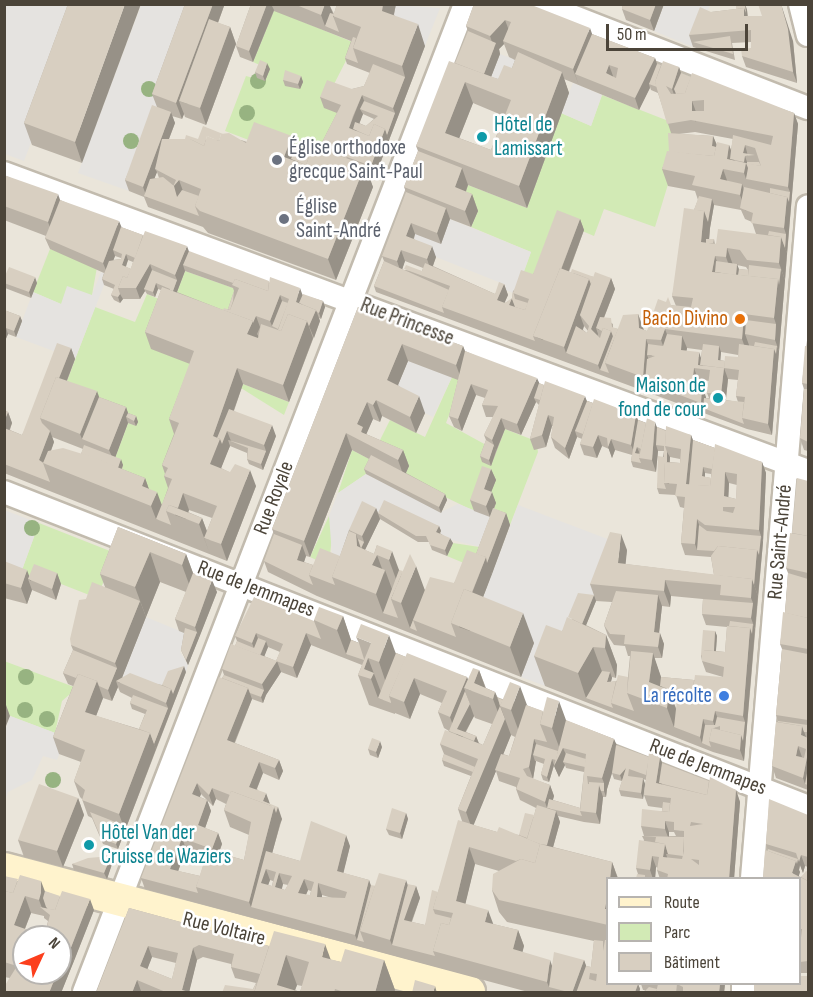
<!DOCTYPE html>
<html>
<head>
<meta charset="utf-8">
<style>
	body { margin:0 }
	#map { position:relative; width:813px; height:997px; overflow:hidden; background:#f6f3ec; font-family:"Sofia Sans Condensed",sans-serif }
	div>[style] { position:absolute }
	.residential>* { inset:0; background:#eae5da }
	.green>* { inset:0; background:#d2eab5 }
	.parking>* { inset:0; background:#e5e3e0 }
	.roads { filter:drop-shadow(2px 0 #c2bbae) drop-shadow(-2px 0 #c2bbae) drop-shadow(0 2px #c2bbae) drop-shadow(0 -2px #c2bbae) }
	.street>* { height:22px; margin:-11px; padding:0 11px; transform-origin:11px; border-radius:11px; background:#fff }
	.secondary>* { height:32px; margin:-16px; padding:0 16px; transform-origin:16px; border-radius:16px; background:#fff3cd }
	.trees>* { width:16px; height:16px; margin:-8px; border-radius:50%; background:#97b381 }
	.wall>* { inset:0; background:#bab2a6 }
	.shaded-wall>* { inset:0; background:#979187 }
	.building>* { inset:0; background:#d8cfc1 }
	.dots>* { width:16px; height:16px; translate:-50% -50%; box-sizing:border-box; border:3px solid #fff; border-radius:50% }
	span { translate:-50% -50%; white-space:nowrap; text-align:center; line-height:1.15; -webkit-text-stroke:5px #fff; paint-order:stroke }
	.culture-label { font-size:21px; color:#0d838f }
	.left { translate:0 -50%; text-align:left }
	.right { translate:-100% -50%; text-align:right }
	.worship-label { font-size:21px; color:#5b616d }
	.food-label { font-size:21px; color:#c56008 }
	.street-label { font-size:21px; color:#4b4439 }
	.shop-label { font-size:21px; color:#366cbe }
	.frame { position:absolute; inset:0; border:6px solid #4b4439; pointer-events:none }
	.legend { position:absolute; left:606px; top:877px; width:195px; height:108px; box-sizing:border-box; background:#fff; border:2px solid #b7b4b0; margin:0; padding:8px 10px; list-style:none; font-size:18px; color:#4b4439 }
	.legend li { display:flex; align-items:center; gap:12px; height:30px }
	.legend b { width:30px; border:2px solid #b7b4b0 }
	.north { position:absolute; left:12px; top:925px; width:60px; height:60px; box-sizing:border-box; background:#fff; border:2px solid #b7b4b0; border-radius:50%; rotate:46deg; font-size:16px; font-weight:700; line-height:24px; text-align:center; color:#4b4439 }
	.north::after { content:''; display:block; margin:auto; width:21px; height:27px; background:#fc3f1d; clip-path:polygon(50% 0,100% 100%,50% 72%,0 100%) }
	.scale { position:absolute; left:606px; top:24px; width:142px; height:27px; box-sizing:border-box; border:3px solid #4b4439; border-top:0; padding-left:8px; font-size:18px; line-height:21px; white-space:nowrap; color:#4b4439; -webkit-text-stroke:4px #fff; paint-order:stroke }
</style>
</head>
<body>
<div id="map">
	<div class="residential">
		<div style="clip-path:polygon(evenodd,5px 5px,808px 5px,808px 992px,5px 992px,5px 5px,608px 878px,800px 878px,800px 984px,608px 984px,608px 878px,5px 5px,24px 937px,60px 937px,60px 973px,24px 973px,24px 937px)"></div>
	</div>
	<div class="green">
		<div style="clip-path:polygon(274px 10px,355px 43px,330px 92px,345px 116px,319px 167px,225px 131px,246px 76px,265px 81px,269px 69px,253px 62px)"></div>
		<div style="clip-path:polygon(602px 95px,671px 122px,673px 168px,655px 227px,604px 209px,594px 236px,561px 222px,537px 286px,521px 279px,531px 252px,471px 227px,478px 211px,461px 204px,468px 185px,527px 208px,561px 113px,591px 126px)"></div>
		<div style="clip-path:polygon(50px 249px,97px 267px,92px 295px,61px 304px,33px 292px)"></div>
		<div style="clip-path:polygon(185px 271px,239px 290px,226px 325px,172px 305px)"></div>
		<div style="clip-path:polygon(147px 294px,168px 303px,200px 368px,168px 522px,114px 461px,128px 423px,136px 426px,62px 394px,95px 307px,135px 322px)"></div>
		<div style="clip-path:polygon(452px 377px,462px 381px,446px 423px,488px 446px,483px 462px,491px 465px,505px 429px,536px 441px,538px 452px,510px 525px,497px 519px,486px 477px,474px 511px,404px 477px,409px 466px,374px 452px,390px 420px,425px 437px)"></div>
		<div style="clip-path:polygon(243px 384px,289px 402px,284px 415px,241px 388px)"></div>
		<div style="clip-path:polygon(352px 450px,373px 461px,366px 474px,338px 493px)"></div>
		<div style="clip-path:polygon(329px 516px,333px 525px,329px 566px,310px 557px)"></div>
		<div style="clip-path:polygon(39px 523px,115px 553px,97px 598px,38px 575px,18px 581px)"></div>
		<div style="clip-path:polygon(453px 543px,486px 548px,478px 569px,447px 556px)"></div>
		<div style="clip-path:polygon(4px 661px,77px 688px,62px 701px,55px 733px,5px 714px)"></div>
	</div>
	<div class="parking">
		<div style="clip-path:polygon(4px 5px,84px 5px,24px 161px,5px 154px)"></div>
		<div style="clip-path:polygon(141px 5px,198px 5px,129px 191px,78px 173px)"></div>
		<div style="clip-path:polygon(395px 5px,440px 8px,425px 46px,390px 32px)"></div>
		<div style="clip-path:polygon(664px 5px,710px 5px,693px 47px,654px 31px)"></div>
		<div style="clip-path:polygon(500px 54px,521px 62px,485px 92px)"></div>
		<div style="clip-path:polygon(573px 83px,602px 95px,591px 126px,561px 113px)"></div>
		<div style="clip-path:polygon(450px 219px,531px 252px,516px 294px,505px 290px,506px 285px,411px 247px,415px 234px)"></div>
		<div style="clip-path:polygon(101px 272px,108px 275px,75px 359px,16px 337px,33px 292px,61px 304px,67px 286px,92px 295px)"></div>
		<div style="clip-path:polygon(408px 361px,452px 377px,433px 417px,393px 397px)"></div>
		<div style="clip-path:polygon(366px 474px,441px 512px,458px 504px,497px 519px,486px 548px,438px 537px,441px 532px,386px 506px,344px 563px,332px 554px,329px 516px,338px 493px)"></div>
		<div style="clip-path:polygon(518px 505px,618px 543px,596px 601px,580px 599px,545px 686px,521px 677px,534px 642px,475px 619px)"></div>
		<div style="clip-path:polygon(4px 510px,39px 523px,18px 581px,5px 575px)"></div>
		<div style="clip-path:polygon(146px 617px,187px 634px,180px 652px,188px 665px,186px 672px,163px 695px,122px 678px)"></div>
		<div style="clip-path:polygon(10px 716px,66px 737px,57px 760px,43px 756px,32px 780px,8px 792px,5px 801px,5px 731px)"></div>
	</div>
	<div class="roads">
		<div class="street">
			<div style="left:541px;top:4px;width:287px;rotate:21.3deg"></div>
			<div style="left:800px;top:4px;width:32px;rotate:76deg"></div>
			<div style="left:4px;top:173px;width:857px;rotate:20.34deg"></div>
			<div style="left:4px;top:492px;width:864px;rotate:21.39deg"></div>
			<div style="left:752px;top:878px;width:674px;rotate:-85.24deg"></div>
			<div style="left:84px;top:992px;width:1059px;rotate:-68.91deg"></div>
			<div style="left:743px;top:992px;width:8px;rotate:-90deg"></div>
		</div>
		<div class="secondary">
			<div style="left:4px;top:869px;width:481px;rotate:14.8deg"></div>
		</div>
	</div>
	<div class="trees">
		<div style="left:258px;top:81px"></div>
		<div style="left:149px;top:89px"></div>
		<div style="left:247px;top:113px"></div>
		<div style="left:131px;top:141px"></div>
		<div style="left:32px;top:528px"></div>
		<div style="left:26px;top:677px"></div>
		<div style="left:25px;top:710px"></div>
		<div style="left:47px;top:719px"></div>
		<div style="left:53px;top:780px"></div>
	</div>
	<div class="wall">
		<div style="clip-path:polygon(68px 4px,82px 163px,32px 145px,24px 123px)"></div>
		<div style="clip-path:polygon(evenodd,185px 4px,224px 4px,224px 6px,218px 23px,230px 27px,236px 44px,206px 125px,185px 117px,184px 114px,182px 119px,172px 116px,175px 123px,169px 139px,241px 140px,247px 142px,292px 136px,297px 148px,310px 154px,319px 148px,337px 113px,324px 108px,320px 97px,364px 86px,370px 73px,347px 64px,345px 58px,351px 41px,274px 11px,253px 62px,240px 57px,236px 46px,251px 4px,329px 4px,334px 14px,337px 4px,396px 4px,394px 15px,425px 46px,375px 177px,368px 175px,373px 187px,336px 280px,208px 233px,203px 227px,148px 207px,144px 197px,129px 191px,125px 180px,157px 107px,152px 94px,185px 4px,363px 114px,374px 119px,366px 126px,359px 123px,363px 114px,185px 4px,157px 172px,159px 178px,154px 178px,157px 172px)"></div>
		<div style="clip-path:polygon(evenodd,474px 4px,592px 34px,655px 58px,657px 64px,661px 65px,679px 67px,681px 73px,691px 77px,794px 113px,798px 124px,772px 435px,747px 429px,376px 292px,374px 286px,384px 261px,382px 256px,406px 192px,404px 187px,418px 151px,416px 146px,455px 63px,468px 31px,466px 26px,474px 4px,504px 44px,509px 57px,515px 60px,512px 68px,498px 79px,491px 77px,500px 54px,499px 49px,504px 44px,474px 4px,564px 79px,639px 110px,650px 87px,651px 90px,658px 93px,671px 133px,669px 152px,662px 169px,668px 186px,695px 191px,698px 200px,694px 210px,672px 296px,676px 306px,671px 305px,647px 331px,644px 330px,638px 314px,618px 329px,613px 328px,613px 324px,604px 318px,615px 289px,611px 278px,594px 277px,569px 272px,584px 230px,580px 219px,533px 274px,513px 291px,512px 299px,505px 303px,504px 303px,508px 295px,504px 284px,495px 294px,433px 266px,436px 257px,414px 239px,415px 234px,441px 244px,450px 219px,471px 227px,478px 211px,472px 194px,466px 192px,468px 185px,527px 208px,569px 93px,564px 79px,474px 4px,473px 103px,504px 116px,491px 150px,459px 138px,473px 103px,474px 4px,695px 132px,733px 139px,731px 150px,729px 145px,717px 145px,713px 136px,679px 134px,695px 132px,474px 4px,714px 205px,741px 210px,745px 219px,752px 222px,756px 234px,715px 244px,714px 239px,709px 239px,710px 228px,714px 205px,474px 4px,405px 261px,423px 268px,422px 271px,404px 270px,402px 269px,405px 261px,474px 4px,737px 265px,746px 267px,748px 270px,739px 269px,737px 265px,474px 4px,584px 326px,588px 331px,587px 333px,583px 330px,584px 326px,474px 4px,687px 348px,702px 350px,701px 358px,686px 351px,687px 348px,474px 4px,721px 352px,738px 355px,738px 357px,725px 361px,720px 360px,721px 352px,474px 4px,698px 379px,709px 381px,707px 393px,709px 398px,706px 398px,697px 385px,698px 379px,474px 4px,728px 379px,738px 380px,736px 396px,738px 402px,726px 400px,728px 379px)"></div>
		<div style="clip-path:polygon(623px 4px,664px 4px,654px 31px,626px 20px,622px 9px)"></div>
		<div style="clip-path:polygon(745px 4px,747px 10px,748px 16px,793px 41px,797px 83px,746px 67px,742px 56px,751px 48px,751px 42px,732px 43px,735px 60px,693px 47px,689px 35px,711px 12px,736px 9px)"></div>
		<div style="clip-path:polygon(270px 69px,265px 81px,257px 78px,255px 72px)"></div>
		<div style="clip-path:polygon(301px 76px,303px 82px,300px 89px,285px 86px,283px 80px)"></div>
		<div style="clip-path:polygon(evenodd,4px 175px,121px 227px,303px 295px,323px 301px,325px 307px,321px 319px,319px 318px,320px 321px,289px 402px,243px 384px,234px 411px,276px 436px,263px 470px,249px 464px,247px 459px,247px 453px,230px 446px,226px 455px,221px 468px,256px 486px,227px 561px,4px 473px,4px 410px,8px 412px,12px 423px,10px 430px,22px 435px,71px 348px,75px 359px,67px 381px,99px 397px,126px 407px,128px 413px,136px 416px,138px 422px,136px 426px,128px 423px,115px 457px,123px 465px,122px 469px,145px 478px,149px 489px,162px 505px,168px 488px,164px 476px,165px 474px,162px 465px,174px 434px,169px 419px,190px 364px,151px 349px,145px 332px,161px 290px,158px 289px,155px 297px,147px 294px,145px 291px,140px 299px,123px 299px,120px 303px,114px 300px,111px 295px,114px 289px,104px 285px,102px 279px,104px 273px,50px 249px,45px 238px,46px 236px,4px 220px,4px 175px,115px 256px,121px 258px,121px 259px,113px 260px,115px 256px,4px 175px,128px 260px,133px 262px,131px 269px,126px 267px,128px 260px,4px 175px,185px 271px,233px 288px,234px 291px,228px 309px,223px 310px,177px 292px,185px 271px,4px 175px,52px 437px,83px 449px,81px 454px,51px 451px,54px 442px,52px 437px,4px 175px,189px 510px,212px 518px,207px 531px,202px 518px,188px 512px,189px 510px)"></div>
		<div style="clip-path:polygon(4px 278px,37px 283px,31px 298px,5px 288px)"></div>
		<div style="clip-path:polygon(evenodd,358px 307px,463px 346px,465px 351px,540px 384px,593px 403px,636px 415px,638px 420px,666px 431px,691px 435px,693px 440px,715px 448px,762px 462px,766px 473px,763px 542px,744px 761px,713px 752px,545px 686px,534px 656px,562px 631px,594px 595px,596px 601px,586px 625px,606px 635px,617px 665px,616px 678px,612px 677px,611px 682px,616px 681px,628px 677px,630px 656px,628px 656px,625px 646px,614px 645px,608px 636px,604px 625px,612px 602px,596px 601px,590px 584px,627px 550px,625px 564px,714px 575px,711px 557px,685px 555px,681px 543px,684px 508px,680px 507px,676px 495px,659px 494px,657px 488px,664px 451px,658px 451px,656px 472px,633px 467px,631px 461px,632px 455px,615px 450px,612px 458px,609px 449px,602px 446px,597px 458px,584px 455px,580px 444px,582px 439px,577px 437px,569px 459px,555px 448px,551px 437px,553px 426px,552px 426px,546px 447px,534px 450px,530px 439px,539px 405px,536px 402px,521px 435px,505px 429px,491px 466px,482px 462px,480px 456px,486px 440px,484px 435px,493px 417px,486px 417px,482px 405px,485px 398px,476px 395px,462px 431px,454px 427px,449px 416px,458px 380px,408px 361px,398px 385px,425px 413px,416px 433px,382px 416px,380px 422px,373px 419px,366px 434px,403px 450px,409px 466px,406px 473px,445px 494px,447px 500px,441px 513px,366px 474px,364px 469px,369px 459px,352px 450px,310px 557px,306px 556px,304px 562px,313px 565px,340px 556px,349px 530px,376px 508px,378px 513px,439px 526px,441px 531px,440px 533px,453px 543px,447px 556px,432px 550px,429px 542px,418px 542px,380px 519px,365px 550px,374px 554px,377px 545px,399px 570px,425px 590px,454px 583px,476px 554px,490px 517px,474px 511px,470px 500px,491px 469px,496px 480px,491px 492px,496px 503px,494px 509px,506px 513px,510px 525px,483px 597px,534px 643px,521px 677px,317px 596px,268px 572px,264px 561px,274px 534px,272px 529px,358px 307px,670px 457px,680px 459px,680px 463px,669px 462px,670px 457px,358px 307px,705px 473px,711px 474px,711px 478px,705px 477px,705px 473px,358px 307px,729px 483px,737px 485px,736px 499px,728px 497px,729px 483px,358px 307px,671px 596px,703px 599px,702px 614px,706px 625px,727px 627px,725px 652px,716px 651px,717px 636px,715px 631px,701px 655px,702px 661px,706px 672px,723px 677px,694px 680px,661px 677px,654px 658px,662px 658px,664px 644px,659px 632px,662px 606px,670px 607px,671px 596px,358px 307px,671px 695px,692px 700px,691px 705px,676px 708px,671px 695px)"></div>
		<div style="clip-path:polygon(4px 310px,20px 316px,22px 321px,16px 337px,8px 334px,4px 343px)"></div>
		<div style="clip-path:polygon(808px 332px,808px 451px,804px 450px,800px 438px,804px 389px,802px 383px)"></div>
		<div style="clip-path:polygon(808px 481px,808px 738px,806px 737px,808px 738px,808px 790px,776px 778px,772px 766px,778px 721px,776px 715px,782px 649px,780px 644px,785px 613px,788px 573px,786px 568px,792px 533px)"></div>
		<div style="clip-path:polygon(evenodd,118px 527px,186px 554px,193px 573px,217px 592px,188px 665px,181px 650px,184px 633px,179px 631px,175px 619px,186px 592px,160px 582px,122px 677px,162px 685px,186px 672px,118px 849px,103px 844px,92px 818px,88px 816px,82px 799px,80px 797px,74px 781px,81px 762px,59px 754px,53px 737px,73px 686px,68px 684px,63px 673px,73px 650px,71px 645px,86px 599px,105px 587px,100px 574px,118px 527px,118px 687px,120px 692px,132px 698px,130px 703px,132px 709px,145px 714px,139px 729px,96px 716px,103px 698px,112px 701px,118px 687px)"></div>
		<div style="clip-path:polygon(4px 561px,29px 576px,57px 573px,61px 584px,56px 600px,32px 590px,27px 604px,4px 598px)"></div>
		<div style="clip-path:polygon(evenodd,343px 616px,351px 640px,359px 643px,356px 637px,406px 657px,467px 677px,468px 680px,479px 670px,486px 688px,495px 692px,498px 698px,503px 700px,526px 705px,614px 739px,616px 745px,649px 757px,660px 757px,662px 763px,709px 781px,736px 790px,740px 802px,734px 879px,660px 879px,657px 870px,658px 868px,656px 867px,655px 879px,636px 879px,638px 874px,636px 868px,644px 840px,642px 836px,644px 836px,641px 826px,662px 811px,662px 808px,648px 806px,644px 795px,646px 780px,643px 779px,645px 784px,643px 799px,621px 796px,619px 790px,622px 781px,614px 779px,612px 773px,613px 770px,607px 789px,606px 797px,603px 797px,600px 824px,584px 822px,558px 816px,560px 822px,553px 847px,612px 862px,618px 878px,608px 879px,608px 984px,638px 984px,640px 989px,639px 993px,532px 993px,145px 889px,141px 878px,222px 678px,224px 675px,222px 669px,235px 646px,237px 641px,235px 636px,314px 621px,314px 620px,343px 616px,311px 645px,362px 665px,358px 675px,369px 705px,395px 714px,395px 713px,410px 719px,420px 694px,442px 703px,438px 712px,444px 728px,449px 731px,440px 744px,444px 754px,442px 760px,444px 766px,471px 776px,458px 809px,462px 821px,438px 892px,425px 925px,412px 922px,420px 898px,416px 886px,408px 885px,371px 886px,369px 880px,343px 873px,350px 846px,300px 861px,272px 853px,282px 819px,257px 789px,263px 773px,279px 780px,283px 771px,279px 760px,235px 743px,252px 699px,263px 703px,266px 695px,281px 672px,297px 678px,311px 645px,343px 616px,268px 647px,280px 652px,276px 661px,264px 656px,268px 647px,343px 616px,474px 716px,475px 718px,492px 724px,483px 745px,479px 743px,476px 736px,466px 732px,474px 716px,343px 616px,511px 735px,515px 737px,509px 756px,503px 754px,511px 735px,343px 616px,536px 761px,544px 764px,541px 774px,543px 780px,549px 782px,554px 765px,559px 777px,565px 765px,566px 768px,584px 772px,580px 808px,553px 800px,554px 796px,550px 785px,533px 779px,536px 761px,343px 616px,496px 771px,499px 781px,516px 787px,516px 789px,520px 800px,536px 808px,534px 816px,519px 835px,497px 832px,473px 825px,496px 771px,343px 616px,201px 794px,207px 800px,200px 797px,201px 794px,343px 616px,216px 799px,226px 804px,224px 810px,230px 827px,249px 835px,244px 860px,219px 853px,222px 844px,218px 833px,205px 828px,211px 811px,207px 800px,213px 806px,216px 799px,343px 616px,669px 832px,674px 832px,676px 836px,669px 836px,669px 832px,343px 616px,186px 849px,206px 857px,200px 876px,178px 871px,186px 849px,343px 616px,475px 864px,499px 871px,492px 890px,499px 912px,507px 922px,594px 941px,591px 967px,586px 966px,584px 960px,552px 966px,522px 952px,524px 946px,518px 930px,493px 924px,465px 904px,475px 864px,343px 616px,270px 880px,273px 881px,272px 886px,268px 885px,270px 880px,343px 616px,283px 884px,288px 885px,285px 890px,282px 889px,283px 884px,343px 616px,308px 890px,311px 891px,310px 895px,306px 895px,308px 890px,343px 616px,322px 895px,332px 898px,322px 897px,322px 895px)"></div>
		<div style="clip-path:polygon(382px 747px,378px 758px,370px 755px,368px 749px)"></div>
		<div style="clip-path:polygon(78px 798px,84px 815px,63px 867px,24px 857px,18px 840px)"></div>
		<div style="clip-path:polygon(406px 813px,408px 819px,402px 839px,389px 835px,386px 829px)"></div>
		<div style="clip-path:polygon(808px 815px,808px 867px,805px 866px,803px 873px,800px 865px,799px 870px,800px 872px,798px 876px,801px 877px,808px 872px,808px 973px,800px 973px,800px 946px,801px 939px,800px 939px,800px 879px,768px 851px,766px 844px)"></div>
		<div style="clip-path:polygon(111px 856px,113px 861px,107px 879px,74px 870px,72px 864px)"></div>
		<div style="clip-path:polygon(evenodd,4px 876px,94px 910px,61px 993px,4px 993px,10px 978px,4px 977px,4px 876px,31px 913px,44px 916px,44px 918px,48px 921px,46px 930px,48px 935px,46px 936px,25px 929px,31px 913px,4px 876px,24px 937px,60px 937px,60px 973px,24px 937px)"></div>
		<div style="clip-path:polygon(evenodd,129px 908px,269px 946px,341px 962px,384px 960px,395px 990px,394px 993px,222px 993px,253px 989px,256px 983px,235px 978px,231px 967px,231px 964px,203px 957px,197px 960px,189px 991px,193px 993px,144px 993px,141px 991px,96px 993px,129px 908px,152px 957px,176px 963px,172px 979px,147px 969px,152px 957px,129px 908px,297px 985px,302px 986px,300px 992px,295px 990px,297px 985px)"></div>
		<div style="clip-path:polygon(641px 984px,725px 984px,724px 993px,643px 993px,645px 990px,643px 990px)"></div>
	</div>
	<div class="shaded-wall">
		<div style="clip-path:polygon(125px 4px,141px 4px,82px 163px,75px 142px)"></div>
		<div style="clip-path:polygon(213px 4px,224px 4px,224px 6px,188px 104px,179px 101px,184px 114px,182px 119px,176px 103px)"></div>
		<div style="clip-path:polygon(267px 4px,271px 4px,274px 10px,253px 62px,249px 51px)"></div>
		<div style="clip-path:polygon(325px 4px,329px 4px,334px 16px,325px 26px,321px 15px)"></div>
		<div style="clip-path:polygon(383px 4px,396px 4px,390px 32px,382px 11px)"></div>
		<div style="clip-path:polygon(656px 4px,664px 4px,654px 31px,650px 20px)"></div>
		<div style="clip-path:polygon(745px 4px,747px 10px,748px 27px,744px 16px,744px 8px)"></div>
		<div style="clip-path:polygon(781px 4px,793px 41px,797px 83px,793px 72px)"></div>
		<div style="clip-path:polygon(505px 20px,511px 36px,503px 41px,504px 44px,499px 49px,500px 54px,486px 90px,481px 81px,494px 48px,490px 36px)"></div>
		<div style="clip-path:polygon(418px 24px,425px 46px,389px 140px,387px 135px,395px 113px,393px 108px,405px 77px,402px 66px)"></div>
		<div style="clip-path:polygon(230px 27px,236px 44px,206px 125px,200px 108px)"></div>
		<div style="clip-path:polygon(590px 28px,596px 45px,575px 74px,579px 86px,573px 69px)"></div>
		<div style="clip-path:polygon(655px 58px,659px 70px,649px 84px,650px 88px,639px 110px,635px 98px)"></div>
		<div style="clip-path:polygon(267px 63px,270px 69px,265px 81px,263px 76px)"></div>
		<div style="clip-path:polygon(609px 65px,613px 76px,610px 85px,606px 73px)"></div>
		<div style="clip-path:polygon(679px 67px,683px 79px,676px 100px,672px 89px)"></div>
		<div style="clip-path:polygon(562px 72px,569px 93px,527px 208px,519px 186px)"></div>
		<div style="clip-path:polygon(301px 76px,303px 82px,300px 89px,298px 84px)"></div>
		<div style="clip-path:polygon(465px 82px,473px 103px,453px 154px,445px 133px)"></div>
		<div style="clip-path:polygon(362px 95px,366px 106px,360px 109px,363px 114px,355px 135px,349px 128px)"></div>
		<div style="clip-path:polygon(692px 101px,696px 112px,696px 122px,692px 111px)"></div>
		<div style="clip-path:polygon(171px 112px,175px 123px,157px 170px,155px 169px,157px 172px,147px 198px,143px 187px)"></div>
		<div style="clip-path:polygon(794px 113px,798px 124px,787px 253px,785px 248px,786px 234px,784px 228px,787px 197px,790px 192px,788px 187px)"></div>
		<div style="clip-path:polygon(385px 129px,389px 140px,375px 177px,371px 166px)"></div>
		<div style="clip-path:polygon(292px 136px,300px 158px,295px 170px,284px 157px)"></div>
		<div style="clip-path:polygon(713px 136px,718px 148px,712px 146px)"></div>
		<div style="clip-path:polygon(729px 145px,735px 162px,727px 159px)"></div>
		<div style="clip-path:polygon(745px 145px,748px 156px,745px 156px,749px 168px,746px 179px,744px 173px,743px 153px)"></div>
		<div style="clip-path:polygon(365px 165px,373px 187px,336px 280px,328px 259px)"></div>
		<div style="clip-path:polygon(462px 168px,468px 185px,461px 204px,455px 187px)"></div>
		<div style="clip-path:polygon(723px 169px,729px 186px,720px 179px)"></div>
		<div style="clip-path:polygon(179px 180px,187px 202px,181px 208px,173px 187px)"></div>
		<div style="clip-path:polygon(742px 184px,748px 201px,746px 211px,740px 195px)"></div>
		<div style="clip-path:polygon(58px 194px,64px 211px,54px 238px,48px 222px)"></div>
		<div style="clip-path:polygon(472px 194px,478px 211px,471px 227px,465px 211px)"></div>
		<div style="clip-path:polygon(712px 199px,714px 205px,710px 228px,708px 253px,701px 242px,704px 211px)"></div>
		<div style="clip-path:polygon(446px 208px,450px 219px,441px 244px,437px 233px)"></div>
		<div style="clip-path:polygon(580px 219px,584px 230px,543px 340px,536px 337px)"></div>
		<div style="clip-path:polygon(119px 221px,124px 233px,113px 250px,115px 256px,108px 275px,103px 263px)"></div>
		<div style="clip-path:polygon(411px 223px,415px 234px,411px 247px,406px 236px)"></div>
		<div style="clip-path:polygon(781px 237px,787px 253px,785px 280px,779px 263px)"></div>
		<div style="clip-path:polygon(187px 246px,191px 257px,183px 265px,185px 271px,172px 305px,170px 299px,177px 280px,175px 275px)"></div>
		<div style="clip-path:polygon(432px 246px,436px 257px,431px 271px,427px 259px)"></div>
		<div style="clip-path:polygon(727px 248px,733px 265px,732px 274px,726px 257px)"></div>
		<div style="clip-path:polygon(401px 250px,405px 261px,401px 273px,397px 261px)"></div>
		<div style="clip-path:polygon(126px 254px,128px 260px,124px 271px,122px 265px)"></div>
		<div style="clip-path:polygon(715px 256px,721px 273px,712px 272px)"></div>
		<div style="clip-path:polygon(150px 264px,154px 276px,144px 289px,145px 291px,140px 299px,136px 288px)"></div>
		<div style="clip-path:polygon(737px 264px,741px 275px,736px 275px)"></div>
		<div style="clip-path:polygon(781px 269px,785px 280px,779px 351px,775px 340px,776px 324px,774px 318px,778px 279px)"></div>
		<div style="clip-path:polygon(35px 277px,37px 283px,31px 298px,29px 292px)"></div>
		<div style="clip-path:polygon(611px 278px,615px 289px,599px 330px,596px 328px,598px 334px,596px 340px,591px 329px)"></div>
		<div style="clip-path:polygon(589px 279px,593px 290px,580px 315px,584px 326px,573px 355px,566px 353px,564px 347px)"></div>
		<div style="clip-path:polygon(156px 283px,158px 289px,155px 297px,153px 292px)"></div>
		<div style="clip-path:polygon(504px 284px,508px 295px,501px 311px,497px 300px)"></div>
		<div style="clip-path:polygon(300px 288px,304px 299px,301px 308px,296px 302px)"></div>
		<div style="clip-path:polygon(120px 294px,123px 299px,120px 303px,118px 297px)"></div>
		<div style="clip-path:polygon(280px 295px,284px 307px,272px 326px,270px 321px)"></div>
		<div style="clip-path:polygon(512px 298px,516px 309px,509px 305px)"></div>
		<div style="clip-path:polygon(323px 301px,325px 307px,321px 319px,319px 313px)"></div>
		<div style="clip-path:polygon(316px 310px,320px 321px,314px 338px,309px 326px)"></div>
		<div style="clip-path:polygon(638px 314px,644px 331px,639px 328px)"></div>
		<div style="clip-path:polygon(744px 314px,750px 331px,745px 334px,749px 345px,748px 356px,742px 339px)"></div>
		<div style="clip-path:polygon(20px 316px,22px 321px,16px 337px,14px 331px)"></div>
		<div style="clip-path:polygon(256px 316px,260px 327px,257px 334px,259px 337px,253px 351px,247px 334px,253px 321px)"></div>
		<div style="clip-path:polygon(307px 321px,313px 338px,289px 402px,283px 385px)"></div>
		<div style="clip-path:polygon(6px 328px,8px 334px,4px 343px,4px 332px)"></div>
		<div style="clip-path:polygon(665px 329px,671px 345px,667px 357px,661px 340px)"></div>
		<div style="clip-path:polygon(611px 331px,615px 342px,600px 370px,598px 365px)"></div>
		<div style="clip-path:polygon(682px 336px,687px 348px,685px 361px,681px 350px)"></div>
		<div style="clip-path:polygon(646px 339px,652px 356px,647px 355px,651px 366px,645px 382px,643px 377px)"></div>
		<div style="clip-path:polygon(402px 344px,408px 361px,393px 397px,387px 380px)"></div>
		<div style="clip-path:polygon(463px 346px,469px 362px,462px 381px,456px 365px)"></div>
		<div style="clip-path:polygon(719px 346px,721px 352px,720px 366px,718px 360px)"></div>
		<div style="clip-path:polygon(777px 346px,779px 351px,772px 435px,768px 424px,774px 349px)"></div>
		<div style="clip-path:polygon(71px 348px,75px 359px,51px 422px,43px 419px)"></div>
		<div style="clip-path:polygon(699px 352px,703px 364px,702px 369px,698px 365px)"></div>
		<div style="clip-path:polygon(237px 368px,243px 384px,224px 438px,227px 431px,231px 441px,228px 440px,230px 446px,216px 481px,210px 464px,213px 436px)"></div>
		<div style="clip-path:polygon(694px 368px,698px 379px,697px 395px,692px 384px)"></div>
		<div style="clip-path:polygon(724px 368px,728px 379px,725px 406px,721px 394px)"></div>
		<div style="clip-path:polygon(537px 378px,542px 389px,534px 398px,536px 402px,521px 435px,517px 424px)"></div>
		<div style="clip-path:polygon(471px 384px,476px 395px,462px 431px,458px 419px)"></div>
		<div style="clip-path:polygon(702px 386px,706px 397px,705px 409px,703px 408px,701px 403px)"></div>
		<div style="clip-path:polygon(97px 391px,103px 408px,82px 439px,80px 434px)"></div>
		<div style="clip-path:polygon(419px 396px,425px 413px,416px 433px,410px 417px)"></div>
		<div style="clip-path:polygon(585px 396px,589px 407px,575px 431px,577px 437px,569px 459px,565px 448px)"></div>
		<div style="clip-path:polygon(376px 400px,382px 416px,380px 422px,373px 405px)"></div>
		<div style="clip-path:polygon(367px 402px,373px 419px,366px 435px,369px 445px,357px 424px)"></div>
		<div style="clip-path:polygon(126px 407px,130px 419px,126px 417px,128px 423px,114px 461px,109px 450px)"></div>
		<div style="clip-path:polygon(8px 412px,12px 423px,6px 439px,4px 434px,4px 422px)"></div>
		<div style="clip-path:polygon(548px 415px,552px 426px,546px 447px,542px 435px)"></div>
		<div style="clip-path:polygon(636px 415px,640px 426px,637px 447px,639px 452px,637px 459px,631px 445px)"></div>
		<div style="clip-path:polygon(136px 416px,138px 422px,136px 426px,134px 421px)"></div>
		<div style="clip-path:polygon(501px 418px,505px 429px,496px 451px,492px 440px)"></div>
		<div style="clip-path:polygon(655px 422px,659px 433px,656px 445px,658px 451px,656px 472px,652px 460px)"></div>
		<div style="clip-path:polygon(272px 425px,276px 436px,263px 470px,261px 464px,266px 451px,264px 445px)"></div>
		<div style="clip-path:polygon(50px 431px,54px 442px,46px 464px,39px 460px)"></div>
		<div style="clip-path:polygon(346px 433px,352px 450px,310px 557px,304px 541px)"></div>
		<div style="clip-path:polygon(598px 435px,602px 446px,597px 458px,593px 447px)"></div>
		<div style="clip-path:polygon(691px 435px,695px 446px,691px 490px,686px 484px)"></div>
		<div style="clip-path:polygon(611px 439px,615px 450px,612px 458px,608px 447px)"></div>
		<div style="clip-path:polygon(494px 445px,496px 451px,491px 466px,489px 460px)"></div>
		<div style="clip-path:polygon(403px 450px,409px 466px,404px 477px,398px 460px)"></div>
		<div style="clip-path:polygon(667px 452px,670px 457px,669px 484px,666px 483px)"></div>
		<div style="clip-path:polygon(121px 459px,123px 465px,113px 491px,111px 485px)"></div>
		<div style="clip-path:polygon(762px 462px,766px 473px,763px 542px,759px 530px)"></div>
		<div style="clip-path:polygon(703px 467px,705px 473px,705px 482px,702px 476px)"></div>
		<div style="clip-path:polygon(491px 469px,496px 480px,488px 500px,484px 489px)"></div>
		<div style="clip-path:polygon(250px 470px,256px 486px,227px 561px,221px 544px)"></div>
		<div style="clip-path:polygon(725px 472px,729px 483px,728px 507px,724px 496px)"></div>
		<div style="clip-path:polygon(145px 478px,153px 501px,157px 492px,168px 522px,156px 519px,151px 506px,142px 486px)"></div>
		<div style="clip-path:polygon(492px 492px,496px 503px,490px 517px,486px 506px)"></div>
		<div style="clip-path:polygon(183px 493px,189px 510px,186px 519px,175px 515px)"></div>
		<div style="clip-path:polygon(445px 494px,447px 500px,441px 513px,439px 507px)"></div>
		<div style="clip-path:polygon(376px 508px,380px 519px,363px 554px,357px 546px,356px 534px,361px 549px,364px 542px,362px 536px)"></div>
		<div style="clip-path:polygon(506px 513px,510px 525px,492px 574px,487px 563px)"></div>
		<div style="clip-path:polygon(202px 518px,210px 540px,204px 538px,210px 554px,199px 524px)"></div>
		<div style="clip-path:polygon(697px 519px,701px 530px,697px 550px,695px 544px)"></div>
		<div style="clip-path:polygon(439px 526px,441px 531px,438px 537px,436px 532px)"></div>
		<div style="clip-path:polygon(621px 534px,627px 550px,624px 580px,618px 563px)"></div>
		<div style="clip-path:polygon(761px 536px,763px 542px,758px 596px,754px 585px,757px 550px)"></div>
		<div style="clip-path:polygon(450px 538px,453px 543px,447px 556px,445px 550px)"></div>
		<div style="clip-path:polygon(302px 545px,306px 556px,301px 571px,297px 560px)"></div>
		<div style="clip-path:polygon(392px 551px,403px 581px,400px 590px,389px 560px)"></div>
		<div style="clip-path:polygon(150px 552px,160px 582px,146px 617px,135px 587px)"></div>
		<div style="clip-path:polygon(186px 554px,197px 584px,193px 595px,182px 565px)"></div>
		<div style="clip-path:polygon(377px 555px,384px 574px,385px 570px,396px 600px,391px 599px,383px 613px,376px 594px,372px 565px)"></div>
		<div style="clip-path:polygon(486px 557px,492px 574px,470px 631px,459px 627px)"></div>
		<div style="clip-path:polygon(416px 566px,427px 596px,413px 620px,410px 628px,401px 603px)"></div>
		<div style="clip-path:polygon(27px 570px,31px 581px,28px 579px,32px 590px,27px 604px,21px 588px)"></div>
		<div style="clip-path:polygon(57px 573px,61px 584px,56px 600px,52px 589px)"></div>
		<div style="clip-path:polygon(752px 579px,758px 596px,755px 629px,751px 618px,753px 603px,751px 598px)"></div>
		<div style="clip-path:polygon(212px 580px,217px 592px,199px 638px,195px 627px)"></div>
		<div style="clip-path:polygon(665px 580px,671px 596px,670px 607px,664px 591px)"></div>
		<div style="clip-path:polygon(594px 595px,596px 601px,580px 640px,578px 634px)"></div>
		<div style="clip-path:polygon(658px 595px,662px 606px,658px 643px,654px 632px)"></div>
		<div style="clip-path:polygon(140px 601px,146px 617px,120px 683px,116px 681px,118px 687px,112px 701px,108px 690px,117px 668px,115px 663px)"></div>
		<div style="clip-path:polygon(523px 613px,534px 643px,521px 677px,510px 647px)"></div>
		<div style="clip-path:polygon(343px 616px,353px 646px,346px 654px,348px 659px,337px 630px)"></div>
		<div style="clip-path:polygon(753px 624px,755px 629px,744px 761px,740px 750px,741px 735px,745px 722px,743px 716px,750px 628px)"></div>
		<div style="clip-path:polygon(715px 631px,717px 636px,715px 662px,713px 657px)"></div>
		<div style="clip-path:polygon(197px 632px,199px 638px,188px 665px,186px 660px)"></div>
		<div style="clip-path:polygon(256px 633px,260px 644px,256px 654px,252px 643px)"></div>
		<div style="clip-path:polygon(306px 633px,311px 645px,297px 678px,293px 667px)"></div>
		<div style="clip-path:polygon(660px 633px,664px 644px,662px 658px,658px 647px)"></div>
		<div style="clip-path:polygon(389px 635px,400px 665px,389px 692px,379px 662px)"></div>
		<div style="clip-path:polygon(606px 635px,617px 665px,616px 678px,605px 648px)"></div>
		<div style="clip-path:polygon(266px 641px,268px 647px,261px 665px,259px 659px)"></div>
		<div style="clip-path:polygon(593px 647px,604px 677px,586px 698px,578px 673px)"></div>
		<div style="clip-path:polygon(653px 653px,663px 683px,660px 706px,649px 682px)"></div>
		<div style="clip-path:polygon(368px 658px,384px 700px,378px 698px,371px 679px,364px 669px)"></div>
		<div style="clip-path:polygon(277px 661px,281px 672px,266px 695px,263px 703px,261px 697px,264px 690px,262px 684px)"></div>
		<div style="clip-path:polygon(184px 666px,186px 672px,156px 749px,154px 744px,168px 708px,166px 703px,171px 689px)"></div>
		<div style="clip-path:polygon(479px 670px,489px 698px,474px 683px)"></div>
		<div style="clip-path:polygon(610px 672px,612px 678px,609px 688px,607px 682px)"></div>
		<div style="clip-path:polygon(467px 677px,472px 691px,464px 688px,474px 716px,461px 740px,456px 734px,450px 717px)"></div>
		<div style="clip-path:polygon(414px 678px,420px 694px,410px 719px,404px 702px)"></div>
		<div style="clip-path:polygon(97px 681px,103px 698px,91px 729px,85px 712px)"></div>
		<div style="clip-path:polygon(520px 686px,531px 716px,522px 740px,511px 710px)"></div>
		<div style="clip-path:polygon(248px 688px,252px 699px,231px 751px,227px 740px)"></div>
		<div style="clip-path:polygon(669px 690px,680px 720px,674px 727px,678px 738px,667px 708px)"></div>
		<div style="clip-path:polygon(495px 692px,511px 735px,497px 770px,495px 770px,496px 771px,472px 829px,466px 812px,502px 723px,493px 699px)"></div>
		<div style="clip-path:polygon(559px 701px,570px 731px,563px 748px,568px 759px,563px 762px,565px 765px,559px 777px,554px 766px,561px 752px,552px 728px)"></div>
		<div style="clip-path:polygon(6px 705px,10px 716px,4px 731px,4px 709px)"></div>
		<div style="clip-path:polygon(715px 711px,719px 722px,715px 728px,713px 721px)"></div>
		<div style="clip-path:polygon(703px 719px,707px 731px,702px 743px,704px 749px,700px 737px)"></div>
		<div style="clip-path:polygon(802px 726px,806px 737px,801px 735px)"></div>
		<div style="clip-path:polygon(150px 733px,156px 749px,118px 849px,116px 844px,123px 825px,119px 814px)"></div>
		<div style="clip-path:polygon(476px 736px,480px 747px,472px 745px)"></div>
		<div style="clip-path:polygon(534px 739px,539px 750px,533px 755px,535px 761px,536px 761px,533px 779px,529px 767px)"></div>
		<div style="clip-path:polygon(614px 739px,619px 750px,607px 789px,606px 797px,604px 791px,604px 783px,602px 778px)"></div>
		<div style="clip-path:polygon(380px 741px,382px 747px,378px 758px,376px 752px)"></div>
		<div style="clip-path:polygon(798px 746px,802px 757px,796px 756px)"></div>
		<div style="clip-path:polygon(808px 752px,808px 782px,805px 784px,803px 778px)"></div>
		<div style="clip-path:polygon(660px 757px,664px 768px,662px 785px,656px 783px)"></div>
		<div style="clip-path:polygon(552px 759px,554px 765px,549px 782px,547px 777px)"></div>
		<div style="clip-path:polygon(279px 760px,283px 771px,279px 780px,275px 768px)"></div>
		<div style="clip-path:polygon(259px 762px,263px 773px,253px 798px,249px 787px)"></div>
		<div style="clip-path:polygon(626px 768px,622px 781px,620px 775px)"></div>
		<div style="clip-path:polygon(643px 778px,645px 784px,643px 799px,641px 793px)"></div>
		<div style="clip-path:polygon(197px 783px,201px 794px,196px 805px,192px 794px)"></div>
		<div style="clip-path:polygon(550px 785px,554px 796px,550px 809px,547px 808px,545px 802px)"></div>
		<div style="clip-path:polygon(599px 785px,603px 797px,600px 824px,596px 813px)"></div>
		<div style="clip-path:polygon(212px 788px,216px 799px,213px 806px,209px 795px)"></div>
		<div style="clip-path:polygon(736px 790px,740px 802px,734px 879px,729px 879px)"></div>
		<div style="clip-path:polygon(266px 793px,270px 804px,263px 801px)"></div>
		<div style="clip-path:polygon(78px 798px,84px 815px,63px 867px,57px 851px)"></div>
		<div style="clip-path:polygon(207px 800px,211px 811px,202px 837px,198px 825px)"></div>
		<div style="clip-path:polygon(274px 807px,278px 807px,282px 819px,280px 824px,268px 869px,266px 869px,270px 880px,265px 894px,251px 907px,249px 902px)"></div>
		<div style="clip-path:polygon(556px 811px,560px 822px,549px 862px,545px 851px)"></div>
		<div style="clip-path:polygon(406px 813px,408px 819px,402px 839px,400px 833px)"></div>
		<div style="clip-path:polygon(665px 821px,669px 832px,669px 840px,665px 829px)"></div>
		<div style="clip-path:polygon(218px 833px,222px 844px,216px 860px,212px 849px)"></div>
		<div style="clip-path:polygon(346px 835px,350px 846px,341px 883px,337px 871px)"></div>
		<div style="clip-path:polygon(182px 838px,186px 849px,175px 880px,170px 869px)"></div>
		<div style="clip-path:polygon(665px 844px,668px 854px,666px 854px,668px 860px,663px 857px)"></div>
		<div style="clip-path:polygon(469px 847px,475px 864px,462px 918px,456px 901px)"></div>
		<div style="clip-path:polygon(801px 855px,805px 866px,803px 873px,800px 865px,799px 870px,800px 872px,798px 879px,792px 873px,796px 861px)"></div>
		<div style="clip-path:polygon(111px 856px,113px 861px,107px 879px,104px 873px)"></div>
		<div style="clip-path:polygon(652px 856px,656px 867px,655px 879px,653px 879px,650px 870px)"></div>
		<div style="clip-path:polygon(612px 862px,618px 879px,610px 879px)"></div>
		<div style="clip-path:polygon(279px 873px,283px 884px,279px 898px,275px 887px)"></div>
		<div style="clip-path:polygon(304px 879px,308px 890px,302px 904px,298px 893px)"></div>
		<div style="clip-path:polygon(369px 880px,373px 892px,357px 940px,355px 935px)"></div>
		<div style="clip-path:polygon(406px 880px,412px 897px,416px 886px,420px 898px,408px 931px,392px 945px,390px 940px)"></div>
		<div style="clip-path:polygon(41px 881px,47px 897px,47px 910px,42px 908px,39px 900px)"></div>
		<div style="clip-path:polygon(318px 883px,322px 895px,321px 909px,317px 897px)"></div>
		<div style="clip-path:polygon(608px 892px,608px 916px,605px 909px)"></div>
		<div style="clip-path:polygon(25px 896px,31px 913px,20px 941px,14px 925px)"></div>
		<div style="clip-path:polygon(90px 899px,94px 910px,74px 961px,70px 950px)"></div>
		<div style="clip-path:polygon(488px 910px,494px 926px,485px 922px)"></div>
		<div style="clip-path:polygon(518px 930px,524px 946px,519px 966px,513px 949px)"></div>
		<div style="clip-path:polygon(68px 944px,74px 961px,61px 993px,49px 993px,57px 973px,60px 973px,60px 964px)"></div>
		<div style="clip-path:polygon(325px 944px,336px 974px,322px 957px)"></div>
		<div style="clip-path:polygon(148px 946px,152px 957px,144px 978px,140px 966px)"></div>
		<div style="clip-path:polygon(193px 948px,197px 960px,189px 993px,182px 990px)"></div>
		<div style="clip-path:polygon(286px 955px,297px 985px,294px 993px,274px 993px)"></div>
		<div style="clip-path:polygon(384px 960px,395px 990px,394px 993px,375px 993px)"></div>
		<div style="clip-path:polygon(550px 960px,556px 977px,549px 987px,547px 982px)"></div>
		<div style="clip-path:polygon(584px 960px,588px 971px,580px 993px,572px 993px)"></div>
		<div style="clip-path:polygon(137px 980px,141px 991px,141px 993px,132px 993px)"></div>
		<div style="clip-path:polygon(638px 984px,640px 989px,639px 993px,635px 993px)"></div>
		<div style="clip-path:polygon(720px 984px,725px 984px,724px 993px,719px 993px)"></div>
		<div style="clip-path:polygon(435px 986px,437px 993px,433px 993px)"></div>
	</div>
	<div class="building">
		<div style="clip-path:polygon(68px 4px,125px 4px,75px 142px,24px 123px)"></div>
		<div style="clip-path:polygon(185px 4px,213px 4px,176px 103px,152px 94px)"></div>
		<div style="clip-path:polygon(251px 4px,267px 4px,249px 51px,236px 46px)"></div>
		<div style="clip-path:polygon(294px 4px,325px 4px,321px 15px)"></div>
		<div style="clip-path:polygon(337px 4px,383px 4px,382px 11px,418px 24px,402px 66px,353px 48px,361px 27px,333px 16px)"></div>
		<div style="clip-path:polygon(474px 4px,529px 4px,590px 28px,573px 69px,503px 41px,511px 22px,505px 20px,490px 36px,466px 26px)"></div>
		<div style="clip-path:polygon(623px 4px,656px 4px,650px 20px,622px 9px)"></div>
		<div style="clip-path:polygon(745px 4px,746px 13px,744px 8px,736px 9px,736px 5px)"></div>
		<div style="clip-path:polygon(758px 4px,781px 4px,788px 29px,793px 72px,742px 56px,741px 49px,751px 48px,751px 30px,689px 35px,700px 7px,711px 12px,744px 8px,744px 16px,762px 16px)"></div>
		<div style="clip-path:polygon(330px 13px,334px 14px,333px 16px,339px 32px,325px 26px)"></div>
		<div style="clip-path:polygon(209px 19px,230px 27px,200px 108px,179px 101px)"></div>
		<div style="clip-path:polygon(468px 31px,496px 43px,484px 74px,455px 63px)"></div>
		<div style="clip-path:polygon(evenodd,592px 34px,655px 58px,635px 98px,575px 74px,592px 34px,609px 65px,618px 68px,616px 78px,606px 73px,609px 65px)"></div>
		<div style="clip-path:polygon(730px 36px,733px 54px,693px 42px)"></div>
		<div style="clip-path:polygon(353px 37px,356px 38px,353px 48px,358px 63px,345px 58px)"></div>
		<div style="clip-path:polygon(evenodd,518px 52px,562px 72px,519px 186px,416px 146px,449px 61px,498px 79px,504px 65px,512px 68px,518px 52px,465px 82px,511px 100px,491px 150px,445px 133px,465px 82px)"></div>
		<div style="clip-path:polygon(260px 60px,267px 63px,263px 76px,255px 72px)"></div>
		<div style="clip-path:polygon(evenodd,663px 61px,679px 67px,672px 89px,666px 86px,671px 94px,685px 93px,692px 73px,794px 113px,788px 187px,746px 179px,748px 168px,746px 163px,761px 166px,755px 148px,745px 145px,743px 153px,755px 155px,745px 156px,744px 162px,730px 159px,733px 135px,771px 145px,773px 136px,691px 120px,667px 124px,655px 82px,663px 61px,704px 100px,704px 111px,692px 111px,692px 101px,704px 100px)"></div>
		<div style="clip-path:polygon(373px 64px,405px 77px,393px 108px,362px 95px,353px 116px,349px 128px,369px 136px,374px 124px,385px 129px,371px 166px,347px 157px,346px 158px,319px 148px,341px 105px,320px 97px,327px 80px,352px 89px,364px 86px)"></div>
		<div style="clip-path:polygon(657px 64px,661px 65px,655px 82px,657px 87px,649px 84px)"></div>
		<div style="clip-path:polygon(285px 70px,301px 76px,298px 84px,283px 80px)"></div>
		<div style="clip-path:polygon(681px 73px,691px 77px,685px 93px,676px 94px,674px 89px)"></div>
		<div style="clip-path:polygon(364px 101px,395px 113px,387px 135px,385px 129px,374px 124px,369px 136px,353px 129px,355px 122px,366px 126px,378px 116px,360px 109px)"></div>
		<div style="clip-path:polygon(152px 105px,171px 112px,143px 187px,125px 180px)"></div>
		<div style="clip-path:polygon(254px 122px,292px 136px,284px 157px,306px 165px,313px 146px,365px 165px,328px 259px,200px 211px,195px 206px,201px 189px,179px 180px,173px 187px,176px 180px,155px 169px,162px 139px,190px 139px,204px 146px,207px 136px,219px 141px,221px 134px,229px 133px,246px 143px)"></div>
		<div style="clip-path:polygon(203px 126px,223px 134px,221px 134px,219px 141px,207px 136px,204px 146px,190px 139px,185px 139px,186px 135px,198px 139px)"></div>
		<div style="clip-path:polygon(668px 133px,713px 136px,712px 146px,716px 147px,714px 156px,669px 152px)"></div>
		<div style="clip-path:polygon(717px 142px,729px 145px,727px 159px,746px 163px,744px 173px,723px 169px,720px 179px,742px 184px,740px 195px,692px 185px,695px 176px,662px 169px,667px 151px,714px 156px)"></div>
		<div style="clip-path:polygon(295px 148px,310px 154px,306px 165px,291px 159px)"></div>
		<div style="clip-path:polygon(418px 151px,462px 168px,455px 187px,472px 194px,465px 211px,404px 187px)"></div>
		<div style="clip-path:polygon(747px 162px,759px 162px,761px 166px,747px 164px)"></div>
		<div style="clip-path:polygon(4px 175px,58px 194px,48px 222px,4px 206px)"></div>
		<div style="clip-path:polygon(163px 177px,174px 186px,177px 197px,182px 190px,199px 196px,195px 206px,199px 216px,144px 196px,150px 179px)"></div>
		<div style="clip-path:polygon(744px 187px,787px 197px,784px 228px,751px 223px,753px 213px,740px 208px)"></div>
		<div style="clip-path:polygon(770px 188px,790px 192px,789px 202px,787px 197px,770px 193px)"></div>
		<div style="clip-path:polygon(406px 192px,446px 208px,437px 233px,411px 223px,406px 236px,432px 246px,427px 259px,401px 250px,397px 261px,382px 256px)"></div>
		<div style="clip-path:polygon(699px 196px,712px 199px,708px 222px,704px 211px,694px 210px)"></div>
		<div style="clip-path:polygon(60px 200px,119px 221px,103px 263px,45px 238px)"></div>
		<div style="clip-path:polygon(684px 208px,704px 211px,701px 242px,716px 244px,718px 229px,781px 237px,779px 263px,747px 260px,740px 250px,727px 248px,726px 257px,715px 256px,712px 272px,778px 279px,774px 318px,744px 314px,742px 339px,665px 329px,661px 340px,646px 339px,643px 377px,605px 363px,623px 315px,638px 314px,639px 328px,647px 331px,658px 299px,666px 302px,668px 297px,671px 305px,691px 307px,693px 298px,672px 296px)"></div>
		<div style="clip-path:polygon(557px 210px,580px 219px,561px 269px,560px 268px,533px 336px,535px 341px,442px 307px,450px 286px,404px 269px,406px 265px,422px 271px,425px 263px,495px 294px,499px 282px,504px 284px,497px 300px,505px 303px,512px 298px,509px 305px,525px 310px,529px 299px,513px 293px,521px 270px,533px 274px)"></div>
		<div style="clip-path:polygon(121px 227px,143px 235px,135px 258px,126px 254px,122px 265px,131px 269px,127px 278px,123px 276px,118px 288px,120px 294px,118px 297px,111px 295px,115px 285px,102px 279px,109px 261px,121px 259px,122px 254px,113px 250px)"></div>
		<div style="clip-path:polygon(145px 231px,187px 246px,175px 275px,150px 264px,136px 288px,118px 288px,123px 276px,127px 278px)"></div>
		<div style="clip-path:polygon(769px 231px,786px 234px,785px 248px,781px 237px,768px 235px)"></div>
		<div style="clip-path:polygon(706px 239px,714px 239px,713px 243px,706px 243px)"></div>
		<div style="clip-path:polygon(189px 251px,269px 281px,268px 291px,235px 279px,233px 283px,183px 265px)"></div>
		<div style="clip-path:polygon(384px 261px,449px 290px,442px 307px,444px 313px,374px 286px)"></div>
		<div style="clip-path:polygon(716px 261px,737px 264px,736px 275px,715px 272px)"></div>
		<div style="clip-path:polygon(749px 265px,781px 269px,779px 285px,778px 279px,748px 276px)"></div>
		<div style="clip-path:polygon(9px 267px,35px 277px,29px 292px,4px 283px,4px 278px)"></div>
		<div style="clip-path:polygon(560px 268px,589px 279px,564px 347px,533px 336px)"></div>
		<div style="clip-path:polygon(572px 269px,594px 277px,591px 284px,589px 279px,571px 272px)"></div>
		<div style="clip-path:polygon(739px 269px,748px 270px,748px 276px,738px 275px)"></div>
		<div style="clip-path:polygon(152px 270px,177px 280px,173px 291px,170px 290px,170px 289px,156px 283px,153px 292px,144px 289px)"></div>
		<div style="clip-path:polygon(595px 272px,611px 278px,591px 329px,600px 338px,603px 328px,611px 331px,598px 365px,566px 353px,576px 326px,587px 333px,589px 326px,580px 315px)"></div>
		<div style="clip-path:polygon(270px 277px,300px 288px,296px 302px,316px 310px,309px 326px,307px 321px,288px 314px,281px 331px,278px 330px,289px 299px,280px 295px,270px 321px,256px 316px,253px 323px,253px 321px,223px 310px,224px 308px,230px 310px,239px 288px,232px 285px,235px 279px,268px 291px)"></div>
		<div style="clip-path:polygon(162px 287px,253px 321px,247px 334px,258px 338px,261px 324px,281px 331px,288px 314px,307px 321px,283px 385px,237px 368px,213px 436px,220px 439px,210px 464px,230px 472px,235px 464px,250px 470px,221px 544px,204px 538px,217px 506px,183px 493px,178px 508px,169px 505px,166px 511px,171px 525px,156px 519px,172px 479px,164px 476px,168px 468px,162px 465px,179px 423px,169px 419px,194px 351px,145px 332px)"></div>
		<div style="clip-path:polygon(234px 291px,233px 301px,230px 310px,228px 309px)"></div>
		<div style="clip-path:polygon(513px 291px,515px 299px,528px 303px,525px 310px,515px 307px,512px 299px)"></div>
		<div style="clip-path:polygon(303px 294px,323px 301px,319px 313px,317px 312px,316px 310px,299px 303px)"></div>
		<div style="clip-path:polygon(282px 301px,288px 303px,278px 329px,272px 326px)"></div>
		<div style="clip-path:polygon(358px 307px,463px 346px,456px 365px,402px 344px,387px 380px,419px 396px,410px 417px,376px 400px,373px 405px,367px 402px,357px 424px,363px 427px,361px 432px,403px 450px,398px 460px,346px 433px,304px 541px,272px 529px)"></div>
		<div style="clip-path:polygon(4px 310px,20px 316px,14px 331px,6px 328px,4px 332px)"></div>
		<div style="clip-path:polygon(600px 317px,611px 318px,612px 327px,618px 329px,605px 363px,609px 373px,600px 370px,613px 336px,611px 331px,603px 328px,602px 331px,596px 328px)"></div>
		<div style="clip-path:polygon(746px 320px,776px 324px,775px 340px,745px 334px)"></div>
		<div style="clip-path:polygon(667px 334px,682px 336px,681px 350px,699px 352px,698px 365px,724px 368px,721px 394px,707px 393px,710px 370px,694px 368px,692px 384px,702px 386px,701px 403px,645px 382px,647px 359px,655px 356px,647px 355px,648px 344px,663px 346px)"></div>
		<div style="clip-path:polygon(755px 342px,777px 346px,776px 354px,774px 349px,754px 346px)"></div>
		<div style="clip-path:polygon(57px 343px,71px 348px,59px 378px,56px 377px,40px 418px,42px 423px,50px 431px,39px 460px,43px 463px,50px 482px,4px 464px,4px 428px,22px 435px)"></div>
		<div style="clip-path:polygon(703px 344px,719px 346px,718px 360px,725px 361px,724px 368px,726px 373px,724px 368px,700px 365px)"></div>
		<div style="clip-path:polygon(739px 344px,774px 349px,768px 424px,742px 418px,745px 397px,736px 396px,739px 370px,724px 368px,725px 356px,738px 357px)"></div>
		<div style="clip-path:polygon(805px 346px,808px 346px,808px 384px,802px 383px)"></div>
		<div style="clip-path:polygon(465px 351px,537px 378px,517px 424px,501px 418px,492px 440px,484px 435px,498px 406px,482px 405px,488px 390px,471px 384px,458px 419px,449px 416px)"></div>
		<div style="clip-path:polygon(56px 377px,97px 391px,80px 434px,40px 418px)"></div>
		<div style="clip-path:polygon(545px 381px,585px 396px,565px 448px,551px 437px,554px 417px,548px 415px,542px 435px,530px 439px)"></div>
		<div style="clip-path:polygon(539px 383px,544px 385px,540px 400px,534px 398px)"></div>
		<div style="clip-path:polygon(804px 389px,808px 389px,808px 442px,800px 438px)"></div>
		<div style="clip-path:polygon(99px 397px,126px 407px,109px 450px,82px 439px)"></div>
		<div style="clip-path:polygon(704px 398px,744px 402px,742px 418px,744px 424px,703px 408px)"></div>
		<div style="clip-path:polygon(594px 399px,636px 415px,631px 445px,611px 439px,608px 447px,607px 438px,598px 435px,593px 447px,580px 444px)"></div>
		<div style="clip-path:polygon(587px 401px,593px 403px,583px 434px,575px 431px)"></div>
		<div style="clip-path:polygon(229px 409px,272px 425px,264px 445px,227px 431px,222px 444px,220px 439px,217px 438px)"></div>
		<div style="clip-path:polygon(4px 410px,8px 412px,4px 422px)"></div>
		<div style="clip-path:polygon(128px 413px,136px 416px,134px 421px,126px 417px)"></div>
		<div style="clip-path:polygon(647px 418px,655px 422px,652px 460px,639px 458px)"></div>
		<div style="clip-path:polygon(638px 420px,646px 423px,641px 449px,637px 447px,635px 453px,640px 454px,639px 458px,641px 463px,631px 461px)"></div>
		<div style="clip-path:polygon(evenodd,666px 426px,691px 435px,686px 484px,710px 486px,715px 444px,762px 462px,759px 530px,705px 525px,697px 519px,695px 544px,681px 543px,685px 497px,675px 496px,677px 484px,664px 483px,665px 462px,680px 463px,681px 449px,665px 446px,666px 426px,725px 472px,737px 474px,736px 499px,724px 496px,725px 472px,666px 426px,723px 507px,735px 507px,733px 513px,723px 511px,723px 507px)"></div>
		<div style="clip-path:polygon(657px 427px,666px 431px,665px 446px,667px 452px,667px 462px,665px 462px,664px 483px,666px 489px,657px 488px,658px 456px,664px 457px,664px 446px,656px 445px)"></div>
		<div style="clip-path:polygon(228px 440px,266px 451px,261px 464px,247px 459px,248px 448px)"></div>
		<div style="clip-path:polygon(486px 440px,494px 445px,489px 460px,480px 456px)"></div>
		<div style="clip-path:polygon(evenodd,693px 440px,715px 448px,710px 486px,689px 485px,693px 440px,703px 467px,712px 469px,711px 478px,702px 476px,703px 467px)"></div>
		<div style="clip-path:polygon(84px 445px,121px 459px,118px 468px,81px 454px)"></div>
		<div style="clip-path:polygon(63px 448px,89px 456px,145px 478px,142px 486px,157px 492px,151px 506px,43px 463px,48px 451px)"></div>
		<div style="clip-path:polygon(371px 455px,445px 494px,439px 507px,364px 469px)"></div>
		<div style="clip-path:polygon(482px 466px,491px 469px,484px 489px,492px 492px,486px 506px,470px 500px)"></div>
		<div style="clip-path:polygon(797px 478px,808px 481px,808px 536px,792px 533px)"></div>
		<div style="clip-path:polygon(384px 500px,439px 526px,436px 532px,450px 538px,445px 550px,430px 545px,426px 536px,416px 536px,378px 513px)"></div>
		<div style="clip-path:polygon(362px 501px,376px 508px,362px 536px,349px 530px)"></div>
		<div style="clip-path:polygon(169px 505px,202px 518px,199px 524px,166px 511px)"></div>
		<div style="clip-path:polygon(493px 508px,506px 513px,487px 563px,486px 557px,476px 554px)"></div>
		<div style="clip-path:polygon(699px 525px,707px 531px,761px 536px,759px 555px,757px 550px,718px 546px,714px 551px,697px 550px)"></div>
		<div style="clip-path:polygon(118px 527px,186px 554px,182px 565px,150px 552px,135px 587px,100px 574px)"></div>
		<div style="clip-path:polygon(349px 531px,356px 534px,357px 546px,374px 554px,377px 545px,392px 551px,389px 560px,377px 555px,372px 565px,385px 570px,376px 594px,332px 577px)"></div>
		<div style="clip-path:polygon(610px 532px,621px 534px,618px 563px,752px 579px,751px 598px,720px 595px,721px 585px,665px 580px,664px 591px,590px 584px)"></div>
		<div style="clip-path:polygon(790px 533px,808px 536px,808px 573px,786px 568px)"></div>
		<div style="clip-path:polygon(274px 534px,302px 545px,297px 560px,313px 565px,309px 575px,313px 585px,264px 561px)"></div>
		<div style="clip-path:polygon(358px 539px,364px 542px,361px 548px)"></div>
		<div style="clip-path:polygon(718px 546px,757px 550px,754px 585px,752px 579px,714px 575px,711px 556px)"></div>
		<div style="clip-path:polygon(320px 548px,340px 556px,332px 577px,335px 585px,309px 575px)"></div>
		<div style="clip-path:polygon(467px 550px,486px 557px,472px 592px,464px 589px,451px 623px,456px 637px,413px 620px,430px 577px,454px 583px)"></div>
		<div style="clip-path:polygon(410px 554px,416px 566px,401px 603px,391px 599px)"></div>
		<div style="clip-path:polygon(4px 561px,27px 570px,21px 588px,4px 583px)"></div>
		<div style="clip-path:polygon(34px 564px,57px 573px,52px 589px,28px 579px)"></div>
		<div style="clip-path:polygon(399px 570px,403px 571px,391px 599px,398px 618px,383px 613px)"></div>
		<div style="clip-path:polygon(193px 573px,212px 580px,195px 627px,175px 619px)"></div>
		<div style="clip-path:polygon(788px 573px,808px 579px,808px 618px,785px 613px)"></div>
		<div style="clip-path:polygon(92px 582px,140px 601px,115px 663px,71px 645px,70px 639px,79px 600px,86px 599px)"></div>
		<div style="clip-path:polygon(464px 589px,523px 613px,510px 647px,451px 623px)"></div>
		<div style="clip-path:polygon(616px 591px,658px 595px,654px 632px,660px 633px,658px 647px,624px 644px,625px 635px,610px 634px,604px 625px)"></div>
		<div style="clip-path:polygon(578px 593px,594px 595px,582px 624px,568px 617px)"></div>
		<div style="clip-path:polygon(254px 597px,314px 621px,321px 639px,306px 633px,293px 667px,276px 661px,283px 644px,256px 633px,252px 643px,235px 636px)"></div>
		<div style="clip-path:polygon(703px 599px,753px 603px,751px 618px,702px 614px)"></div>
		<div style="clip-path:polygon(421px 600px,413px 620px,417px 631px,410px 628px)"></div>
		<div style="clip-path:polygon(319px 607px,343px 616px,337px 630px,314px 620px)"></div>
		<div style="clip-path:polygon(783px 612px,808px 618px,808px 649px,780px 644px)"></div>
		<div style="clip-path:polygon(567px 617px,606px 635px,605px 648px,593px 647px,578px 673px,534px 656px,546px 625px,562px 631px)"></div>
		<div style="clip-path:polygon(730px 621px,753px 624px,752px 634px,750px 628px,729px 626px)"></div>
		<div style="clip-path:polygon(361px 624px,389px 635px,379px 662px,368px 658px,364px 669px,374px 673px,371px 679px,358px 675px,371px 643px,356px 637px)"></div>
		<div style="clip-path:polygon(727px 626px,750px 628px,743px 716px,715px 711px,713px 721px,703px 719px,700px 737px,674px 727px,677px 700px,691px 705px,695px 675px,723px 677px,724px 667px,702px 661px,702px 650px,725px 652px)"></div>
		<div style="clip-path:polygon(185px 628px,197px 632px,186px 660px,181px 650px)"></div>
		<div style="clip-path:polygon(703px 630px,715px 631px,714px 651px,702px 650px,702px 656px,701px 655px)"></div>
		<div style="clip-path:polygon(258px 638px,266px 641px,260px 655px,235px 646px,237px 641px,254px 648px)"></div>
		<div style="clip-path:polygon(351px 640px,359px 643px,364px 659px,364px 660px,346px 654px)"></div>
		<div style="clip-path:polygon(231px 644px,277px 661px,262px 684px,222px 669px)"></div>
		<div style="clip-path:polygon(782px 649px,808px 654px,808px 720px,776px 715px)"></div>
		<div style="clip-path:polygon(73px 650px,117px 668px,108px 690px,99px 686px,97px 681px,78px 674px,76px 678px,63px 673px)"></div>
		<div style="clip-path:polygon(631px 651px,653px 653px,649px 682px,669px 690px,667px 708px,627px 693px)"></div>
		<div style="clip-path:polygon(396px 653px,406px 657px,389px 696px,391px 702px,391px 703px,378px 698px)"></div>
		<div style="clip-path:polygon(407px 653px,467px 677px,450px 717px,438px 712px,447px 691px,414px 678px,404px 702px,389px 696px)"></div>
		<div style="clip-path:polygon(184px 666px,173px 694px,171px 689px,162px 685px,168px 671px)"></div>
		<div style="clip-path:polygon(473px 668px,479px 670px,474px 683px,495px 692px,493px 699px,464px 688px)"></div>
		<div style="clip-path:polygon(602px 671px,610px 672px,607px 682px,616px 681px,611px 703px,613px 708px,586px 698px)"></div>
		<div style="clip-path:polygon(130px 673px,171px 689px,166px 703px,116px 681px)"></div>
		<div style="clip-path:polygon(78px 674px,97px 681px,85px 712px,150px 733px,119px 814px,82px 800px,85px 790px,74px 781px,85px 750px,53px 737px)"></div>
		<div style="clip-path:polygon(224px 675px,264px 690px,261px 697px,250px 693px,248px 688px,222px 678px)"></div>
		<div style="clip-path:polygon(618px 675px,628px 677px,627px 693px,634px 711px,611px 703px)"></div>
		<div style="clip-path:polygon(219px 677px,248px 688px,227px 740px,279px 760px,275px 768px,259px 762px,249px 787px,266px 793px,263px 801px,278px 807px,276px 813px,274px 807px,231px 791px,230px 795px,212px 788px,209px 795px,197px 783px,192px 794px,207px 800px,198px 825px,218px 833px,212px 849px,182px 838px,170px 869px,200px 876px,196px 887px,198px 893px,141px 878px)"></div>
		<div style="clip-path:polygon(661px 677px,694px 680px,692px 700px,691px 694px,669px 689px,660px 686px)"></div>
		<div style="clip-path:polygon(510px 682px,520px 686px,511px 710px,500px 706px)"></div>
		<div style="clip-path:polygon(465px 691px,470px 704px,457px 729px,476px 736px,474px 741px,449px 731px)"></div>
		<div style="clip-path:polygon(133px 695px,168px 708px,154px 744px,150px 733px,139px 729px,147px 710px,130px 703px)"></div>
		<div style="clip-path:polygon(547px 697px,559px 701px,552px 728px,540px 724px)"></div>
		<div style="clip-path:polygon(498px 698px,503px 700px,500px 706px)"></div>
		<div style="clip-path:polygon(526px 705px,543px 711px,540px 724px,547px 742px,534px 739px,529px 767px,523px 769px,527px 776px,550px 785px,545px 802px,516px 789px,520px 778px,495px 770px,501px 754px,509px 756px)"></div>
		<div style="clip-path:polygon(500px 706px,505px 719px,466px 812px,458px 809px,478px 759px,440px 744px,445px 730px,483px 745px)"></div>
		<div style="clip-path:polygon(717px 717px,745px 722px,743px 741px,741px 735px,720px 730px,720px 726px,714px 728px,712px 728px,709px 741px,711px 747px,702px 743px,705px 725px,715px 725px)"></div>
		<div style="clip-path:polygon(566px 720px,614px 739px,602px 778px,587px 776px,588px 784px,599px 785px,596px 813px,580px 811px,586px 754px,563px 748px,554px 766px)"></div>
		<div style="clip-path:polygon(778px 721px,808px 725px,808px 732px,804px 732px,802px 726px,778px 722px)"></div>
		<div style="clip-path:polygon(evenodd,776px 722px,802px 726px,801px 735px,808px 738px,808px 752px,803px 778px,772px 766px,776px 722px,798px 746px,806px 749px,804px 758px,796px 756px,798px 746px)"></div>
		<div style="clip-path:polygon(712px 728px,741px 735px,740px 750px,709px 741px)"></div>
		<div style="clip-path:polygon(372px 738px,380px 741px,376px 752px,368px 749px)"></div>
		<div style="clip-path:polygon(536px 744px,558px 751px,556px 760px,552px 759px,547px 777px,541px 774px,545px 759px,533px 755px)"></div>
		<div style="clip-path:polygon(616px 745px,649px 757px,646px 775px,629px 769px,628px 776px,643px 778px,641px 793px,619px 790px,626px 768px,620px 775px,612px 773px)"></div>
		<div style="clip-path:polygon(evenodd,649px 752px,660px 757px,656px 783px,707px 795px,710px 777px,736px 790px,729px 879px,667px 879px,668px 874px,657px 870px,659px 857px,652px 856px,650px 870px,636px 868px,639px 840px,665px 844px,663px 857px,682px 859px,684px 851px,684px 831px,674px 830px,674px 822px,665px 821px,665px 829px,641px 826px,642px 809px,669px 812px,671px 798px,644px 795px,649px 752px,691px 822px,703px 824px,690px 826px,691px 822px,649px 752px,691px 859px,699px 860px,699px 865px,691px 859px)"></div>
		<div style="clip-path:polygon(566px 753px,586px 759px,585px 767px,563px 762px)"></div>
		<div style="clip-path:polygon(444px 754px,475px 767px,473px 772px,442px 760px)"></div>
		<div style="clip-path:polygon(662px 763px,709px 781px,707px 795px,659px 783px)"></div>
		<div style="clip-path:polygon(808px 768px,808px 785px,805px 784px)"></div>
		<div style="clip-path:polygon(589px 782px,604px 783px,604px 791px,601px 791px,599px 785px,589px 785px)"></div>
		<div style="clip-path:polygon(39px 784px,78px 798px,57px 851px,18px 840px)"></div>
		<div style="clip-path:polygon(231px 791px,274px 807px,249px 902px,196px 887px,208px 850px,244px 860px,251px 822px,224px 810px)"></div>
		<div style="clip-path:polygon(549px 799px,580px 808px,580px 811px,582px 816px,547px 808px)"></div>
		<div style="clip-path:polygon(769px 799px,808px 815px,808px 857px,801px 855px,799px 862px,796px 853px,766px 844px)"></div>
		<div style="clip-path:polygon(663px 802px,670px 803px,669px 812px,662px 811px)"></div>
		<div style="clip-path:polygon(537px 805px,556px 811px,547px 845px,540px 844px,527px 839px)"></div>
		<div style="clip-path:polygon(392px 808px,406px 813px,400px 833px,386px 829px)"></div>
		<div style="clip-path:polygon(90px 812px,123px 825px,116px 844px,101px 838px)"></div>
		<div style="clip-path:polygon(525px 813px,534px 815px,527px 838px,519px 835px)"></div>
		<div style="clip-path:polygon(458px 820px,497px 832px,499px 827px,540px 844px,535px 863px,521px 859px,516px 861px,469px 847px,456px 901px,488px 910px,485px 922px,518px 930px,513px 949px,550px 960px,547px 982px,433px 951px,441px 923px,449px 925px,453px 913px,433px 909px)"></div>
		<div style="clip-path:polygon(evenodd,311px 821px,346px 835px,337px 871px,369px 880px,355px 935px,251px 907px,266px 851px,300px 861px,311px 821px,266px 869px,276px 872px,272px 886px,261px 883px,266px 869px,311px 821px,279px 873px,292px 876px,285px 890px,275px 887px,279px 873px,311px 821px,304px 879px,314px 882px,310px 895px,298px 893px,304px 879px,311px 821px,318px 883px,347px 892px,345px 898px,317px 897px,318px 883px)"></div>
		<div style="clip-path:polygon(642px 836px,684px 837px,683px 856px,668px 854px,665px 844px,655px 842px,656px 837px)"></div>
		<div style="clip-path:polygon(540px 844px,612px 862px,610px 879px,608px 879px,608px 892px,605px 909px,608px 909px,608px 925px,499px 900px,492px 890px,493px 874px,521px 859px,535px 863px)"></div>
		<div style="clip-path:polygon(768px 849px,798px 859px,797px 864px,796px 861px,768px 851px)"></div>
		<div style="clip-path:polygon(765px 850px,796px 861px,792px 873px,808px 881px,808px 961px,800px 962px,800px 946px,802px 929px,800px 929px,800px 879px,763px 879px)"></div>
		<div style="clip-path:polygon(111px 856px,104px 873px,72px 864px,88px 858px)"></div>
		<div style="clip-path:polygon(806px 871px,808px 872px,808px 881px,801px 877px)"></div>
		<div style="clip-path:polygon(379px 873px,406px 880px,390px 940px,360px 931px)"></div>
		<div style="clip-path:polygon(637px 874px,645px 875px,645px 879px,636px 879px)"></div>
		<div style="clip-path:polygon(20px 875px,41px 881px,41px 893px,39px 900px,25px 896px,14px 925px,48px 937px,24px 937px,24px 973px,57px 973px,49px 993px,4px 993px,4px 987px,17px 966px,4px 962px,4px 891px,13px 893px)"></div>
		<div style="clip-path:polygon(4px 876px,18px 879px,13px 893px,4px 891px)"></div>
		<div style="clip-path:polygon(408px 884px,416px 886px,404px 920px,425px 925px,432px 890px,438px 892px,433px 909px,435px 914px,451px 918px,449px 925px,441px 923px,433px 951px,435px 956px,392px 945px)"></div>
		<div style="clip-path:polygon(371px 885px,375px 886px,360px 931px,364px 942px,357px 940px)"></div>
		<div style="clip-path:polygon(45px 891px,60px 896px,55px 910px,48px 909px,46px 907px,43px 898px)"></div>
		<div style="clip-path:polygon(62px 891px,90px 899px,70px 950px,68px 944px,61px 942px,63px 935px,46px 930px,50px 915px,40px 907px,55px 910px)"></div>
		<div style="clip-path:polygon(evenodd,129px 908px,269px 946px,260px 974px,231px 967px,234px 954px,199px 945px,193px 948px,182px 990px,193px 993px,168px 993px,137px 980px,132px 993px,96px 993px,129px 908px,148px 946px,178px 953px,172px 979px,140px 966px,148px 946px)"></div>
		<div style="clip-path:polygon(evenodd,274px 931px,325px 944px,322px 957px,341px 962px,345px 949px,384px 960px,375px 993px,347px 993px,335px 989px,334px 993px,254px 993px,274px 931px,286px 955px,309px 962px,300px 992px,277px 985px,286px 955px)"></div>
		<div style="clip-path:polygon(evenodd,594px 940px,603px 941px,603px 951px,605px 940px,608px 940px,608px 962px,606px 975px,608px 975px,608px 984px,638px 984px,635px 992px,637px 993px,576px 993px,586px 966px,591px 967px,594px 940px,590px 973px,597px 974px,596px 981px,589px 979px,590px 973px)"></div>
		<div style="clip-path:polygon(60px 941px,68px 944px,60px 964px)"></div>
		<div style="clip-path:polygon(554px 952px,584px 960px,572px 993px,549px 987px)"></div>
		<div style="clip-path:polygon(800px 976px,808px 976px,808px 993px,754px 993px,754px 984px,800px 984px)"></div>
		<div style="clip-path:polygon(415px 980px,435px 986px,433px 993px,412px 993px)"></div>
		<div style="clip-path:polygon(257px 982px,254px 993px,222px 993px,225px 985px,253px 989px)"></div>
		<div style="clip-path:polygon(656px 984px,720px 984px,719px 993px,683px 993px,683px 987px,677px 984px,676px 993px,656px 993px,658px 984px)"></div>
		<div style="clip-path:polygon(649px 987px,657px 989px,656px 993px,643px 993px)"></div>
	</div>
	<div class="dots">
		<div style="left:482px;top:137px;background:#0f9aa8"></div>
		<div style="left:277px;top:160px;background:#6b7280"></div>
		<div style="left:284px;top:219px;background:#6b7280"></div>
		<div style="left:740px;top:319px;background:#e8710a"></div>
		<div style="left:718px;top:398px;background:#0f9aa8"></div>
		<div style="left:724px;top:696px;background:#3f7fe0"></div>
		<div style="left:89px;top:845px;background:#0f9aa8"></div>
	</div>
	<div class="culture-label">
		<span class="left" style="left:494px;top:137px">Hôtel de<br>Lamissart</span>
		<span class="right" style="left:706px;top:398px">Maison de<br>fond de cour</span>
		<span class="left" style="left:101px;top:845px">Hôtel Van der<br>Cruisse de Waziers</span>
	</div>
	<div class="worship-label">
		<span class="left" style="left:289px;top:160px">Église orthodoxe<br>grecque Saint-Paul</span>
		<span class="left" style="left:296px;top:219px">Église<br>Saint-André</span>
	</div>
	<div class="food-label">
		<span class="right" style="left:728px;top:319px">Bacio Divino</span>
	</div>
	<div class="street-label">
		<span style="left:407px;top:322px;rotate:21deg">Rue Princesse</span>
		<span style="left:274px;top:498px;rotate:-69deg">Rue Royale</span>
		<span style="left:780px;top:542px;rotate:-85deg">Rue Saint-André</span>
		<span style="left:256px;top:589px;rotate:21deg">Rue de Jemmapes</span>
		<span style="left:708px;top:767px;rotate:21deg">Rue de Jemmapes</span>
		<span style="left:224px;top:929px;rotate:14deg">Rue Voltaire</span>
	</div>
	<div class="shop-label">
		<span class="right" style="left:712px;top:696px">La récolte</span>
	</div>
	<div class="frame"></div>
	<ul class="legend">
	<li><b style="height:8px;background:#fff3cd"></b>Route</li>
	<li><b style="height:16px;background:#d2eab5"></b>Parc</li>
	<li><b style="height:16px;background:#d8cfc1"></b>Bâtiment</li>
	</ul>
	<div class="north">N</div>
	<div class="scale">50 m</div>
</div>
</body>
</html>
